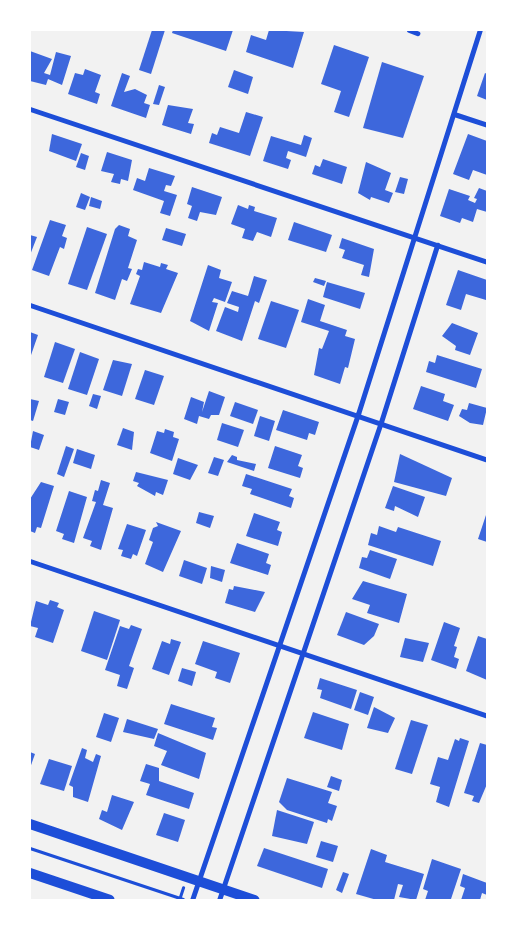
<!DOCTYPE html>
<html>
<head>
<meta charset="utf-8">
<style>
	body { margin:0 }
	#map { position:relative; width:517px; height:930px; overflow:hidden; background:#f2f2f2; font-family:Quicksand,sans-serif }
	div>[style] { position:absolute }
	.building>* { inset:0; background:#3d67dc }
	.path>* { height:2.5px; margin:-1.25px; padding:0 1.25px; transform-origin:1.25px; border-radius:1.25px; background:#1d4ed8 }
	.minor>* { height:5px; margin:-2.5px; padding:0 2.5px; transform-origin:2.5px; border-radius:2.5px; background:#1d4ed8 }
	.secondary>* { height:10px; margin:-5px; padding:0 5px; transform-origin:5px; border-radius:5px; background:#1d4ed8 }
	span { translate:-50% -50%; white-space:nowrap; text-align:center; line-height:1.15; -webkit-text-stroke:4.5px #fff; paint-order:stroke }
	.frame { position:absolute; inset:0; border:31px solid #fff; pointer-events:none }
</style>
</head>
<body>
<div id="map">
	<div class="building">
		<div style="clip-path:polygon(152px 30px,165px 30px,151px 74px,139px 70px)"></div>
		<div style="clip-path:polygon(173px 30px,233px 30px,226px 51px,172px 33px)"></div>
		<div style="clip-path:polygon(269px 30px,304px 32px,293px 68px,246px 52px,251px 35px,266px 40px)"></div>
		<div style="clip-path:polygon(334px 45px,369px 57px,349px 117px,334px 112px,341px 91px,321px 84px)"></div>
		<div style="clip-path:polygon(30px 51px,52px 59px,44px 73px,50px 75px,56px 52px,71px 56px,62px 85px,48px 79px,46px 85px,30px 81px)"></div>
		<div style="clip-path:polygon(382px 62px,424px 76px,403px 138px,363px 128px)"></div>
		<div style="clip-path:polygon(85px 69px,101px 75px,95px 92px,100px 94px,97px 104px,68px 94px,75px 73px,83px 75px)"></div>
		<div style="clip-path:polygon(234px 70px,253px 77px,248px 94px,228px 87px)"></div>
		<div style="clip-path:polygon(122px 73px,130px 76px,124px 92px,135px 89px,147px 95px,144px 103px,150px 105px,146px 118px,111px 106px)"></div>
		<div style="clip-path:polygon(485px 73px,487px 74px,487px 100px,477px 96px)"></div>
		<div style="clip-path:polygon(159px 85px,165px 87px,159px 105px,153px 104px)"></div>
		<div style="clip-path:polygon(168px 105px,193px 109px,188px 123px,194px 124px,191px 134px,162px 125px)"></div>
		<div style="clip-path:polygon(246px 112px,263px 117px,250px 156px,209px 143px,212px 133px,217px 135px,220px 127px,239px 133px)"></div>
		<div style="clip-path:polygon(52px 134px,82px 144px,76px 161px,49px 151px)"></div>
		<div style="clip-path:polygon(468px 134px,487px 141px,487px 175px,473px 170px,469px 180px,453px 174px)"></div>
		<div style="clip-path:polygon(304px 135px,312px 138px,306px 157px,288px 151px,286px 158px,291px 160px,288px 169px,263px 161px,271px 136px,301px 145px)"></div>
		<div style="clip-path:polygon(107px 152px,132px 160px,128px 181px,121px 179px,120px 184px,111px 182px,114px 174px,101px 171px)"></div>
		<div style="clip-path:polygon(81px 153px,89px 156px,85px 170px,76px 167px)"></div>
		<div style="clip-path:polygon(323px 159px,347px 167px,342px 184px,312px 174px,315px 165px,320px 167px)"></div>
		<div style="clip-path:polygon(366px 162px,391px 173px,385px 190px,393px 193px,389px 203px,371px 197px,370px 200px,358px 193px)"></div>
		<div style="clip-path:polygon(149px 168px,175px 176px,171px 186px,166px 185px,164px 191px,177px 195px,170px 216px,160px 213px,164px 201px,133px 190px,137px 178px,145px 181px)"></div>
		<div style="clip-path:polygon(400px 177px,408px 179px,404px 194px,395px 192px)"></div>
		<div style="clip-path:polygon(192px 187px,222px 197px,216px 215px,200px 212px,197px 221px,188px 218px,192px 206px,187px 204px)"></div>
		<div style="clip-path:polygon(479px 188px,487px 191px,487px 212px,477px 209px,473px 222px,462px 218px,460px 223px,440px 216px,449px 189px,470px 196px,468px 200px,475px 203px,477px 199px,474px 198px)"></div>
		<div style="clip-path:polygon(81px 193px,90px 197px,85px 210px,76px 207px)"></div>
		<div style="clip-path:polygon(91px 197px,102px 201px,100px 209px,89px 206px)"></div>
		<div style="clip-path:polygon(238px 205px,248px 209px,249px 205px,255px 207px,254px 211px,277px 218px,271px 237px,257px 232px,253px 241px,242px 238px,245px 229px,231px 224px)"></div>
		<div style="clip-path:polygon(50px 220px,66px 225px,62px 236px,67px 238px,64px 249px,60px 247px,49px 276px,32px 270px)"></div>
		<div style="clip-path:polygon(294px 222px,332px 235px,326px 252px,288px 240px)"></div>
		<div style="clip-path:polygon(119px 225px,130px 229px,128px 236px,137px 240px,128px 268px,132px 269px,127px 281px,122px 279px,115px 300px,95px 293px,115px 229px)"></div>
		<div style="clip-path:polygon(87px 227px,107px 234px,87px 290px,68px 284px)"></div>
		<div style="clip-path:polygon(166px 228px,186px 234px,182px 246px,162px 240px)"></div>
		<div style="clip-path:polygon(30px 235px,37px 237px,30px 255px)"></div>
		<div style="clip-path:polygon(342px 238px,374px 249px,369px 277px,361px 275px,364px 265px,342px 258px,345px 250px,339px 248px)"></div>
		<div style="clip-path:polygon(144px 262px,160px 267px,161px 263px,168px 265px,166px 269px,178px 273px,161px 313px,130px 304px,140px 276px,136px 274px,138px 269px,142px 270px)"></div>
		<div style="clip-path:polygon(208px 265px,221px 270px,219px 278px,232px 282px,225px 302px,214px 298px,212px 302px,218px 303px,209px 331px,190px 321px)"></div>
		<div style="clip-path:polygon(458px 270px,487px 280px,486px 300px,466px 294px,461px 310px,446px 305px)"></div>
		<div style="clip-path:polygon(254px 276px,267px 280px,259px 303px,255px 301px,242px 341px,216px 331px,225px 307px,238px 312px,239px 307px,227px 303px,232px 291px,248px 296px)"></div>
		<div style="clip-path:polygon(315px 278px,326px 281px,324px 286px,313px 282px)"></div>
		<div style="clip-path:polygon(327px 282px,365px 293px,360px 309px,323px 297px)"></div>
		<div style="clip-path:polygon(308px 299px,325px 305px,320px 321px,347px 330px,345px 336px,355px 339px,348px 368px,345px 367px,340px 384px,314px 375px,319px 348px,322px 349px,329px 331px,301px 322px)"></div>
		<div style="clip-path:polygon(271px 301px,299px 310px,286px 348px,258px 339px)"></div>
		<div style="clip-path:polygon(452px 323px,478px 333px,470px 355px,455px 350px,456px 346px,442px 336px)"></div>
		<div style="clip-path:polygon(30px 332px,38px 335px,30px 358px)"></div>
		<div style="clip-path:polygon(55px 342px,75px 349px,63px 383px,44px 377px)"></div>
		<div style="clip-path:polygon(80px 352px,99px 359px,87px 395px,68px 389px)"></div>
		<div style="clip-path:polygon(437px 355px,482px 369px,476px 388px,426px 372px,429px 361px,435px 363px)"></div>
		<div style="clip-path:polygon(113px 360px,132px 364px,122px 396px,103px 390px)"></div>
		<div style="clip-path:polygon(145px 370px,164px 376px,154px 405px,135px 399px)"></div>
		<div style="clip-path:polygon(421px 386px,445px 394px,443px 401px,454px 405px,448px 421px,413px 409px)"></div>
		<div style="clip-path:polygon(209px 391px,225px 397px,219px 415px,211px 415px,209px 419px,199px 416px,197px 424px,184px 419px,191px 397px,204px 402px,202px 412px)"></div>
		<div style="clip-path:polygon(93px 394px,101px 396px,97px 409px,89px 406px)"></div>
		<div style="clip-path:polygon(30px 399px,39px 401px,33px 421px,30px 420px)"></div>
		<div style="clip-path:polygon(58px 399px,69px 402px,65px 415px,54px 412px)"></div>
		<div style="clip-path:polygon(235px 402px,258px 410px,253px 424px,230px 416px)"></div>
		<div style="clip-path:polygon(469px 403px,487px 408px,483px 425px,470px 423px,459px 416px,462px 409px,467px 410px)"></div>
		<div style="clip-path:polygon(283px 410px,319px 422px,315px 435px,309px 433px,307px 440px,276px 430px)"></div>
		<div style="clip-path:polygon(260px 416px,275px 421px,269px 441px,254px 436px)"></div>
		<div style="clip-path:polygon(222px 423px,244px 430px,238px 447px,217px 440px)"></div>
		<div style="clip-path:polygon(123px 428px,134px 432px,132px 450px,117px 445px)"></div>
		<div style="clip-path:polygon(165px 429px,174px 432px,173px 437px,179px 439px,172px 461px,150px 453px,157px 431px,164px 433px)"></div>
		<div style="clip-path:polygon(33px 431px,44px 435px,39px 450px,30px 447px)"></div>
		<div style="clip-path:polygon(66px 446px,74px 449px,64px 477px,57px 474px)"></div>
		<div style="clip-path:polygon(275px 446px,302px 455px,298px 466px,303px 468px,300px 478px,268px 468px)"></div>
		<div style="clip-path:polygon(77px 449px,95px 455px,91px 469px,73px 463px)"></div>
		<div style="clip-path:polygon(400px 454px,452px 478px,446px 496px,394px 482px)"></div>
		<div style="clip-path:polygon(232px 455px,237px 457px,237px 460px,256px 464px,254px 471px,227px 462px)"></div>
		<div style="clip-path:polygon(214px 457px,224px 460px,218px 476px,208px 473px)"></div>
		<div style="clip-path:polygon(178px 458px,198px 465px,190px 480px,173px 474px)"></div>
		<div style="clip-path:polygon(136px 472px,168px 480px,163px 495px,156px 492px,155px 496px,137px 486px,139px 483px,133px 481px)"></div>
		<div style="clip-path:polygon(246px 474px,292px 489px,289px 496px,294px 498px,291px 508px,250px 494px,252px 489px,242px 486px)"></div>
		<div style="clip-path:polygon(101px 480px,110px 483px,103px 505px,113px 508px,101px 550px,90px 546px,92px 541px,83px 538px,96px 502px,92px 501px,95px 490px,98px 491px)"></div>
		<div style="clip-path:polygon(41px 482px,54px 486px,41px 528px,37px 527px,35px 533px,30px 531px,30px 499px)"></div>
		<div style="clip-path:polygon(393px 486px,425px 497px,418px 517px,395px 506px,394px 511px,385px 508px)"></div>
		<div style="clip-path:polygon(69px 491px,87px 497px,74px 543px,62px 539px,64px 534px,56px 531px)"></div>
		<div style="clip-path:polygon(199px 512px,214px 516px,210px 528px,196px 523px)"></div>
		<div style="clip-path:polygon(487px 512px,487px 542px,478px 539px)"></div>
		<div style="clip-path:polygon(254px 513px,280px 522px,277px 530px,282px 532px,278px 546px,246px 536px)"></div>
		<div style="clip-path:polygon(156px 522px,181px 531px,163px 572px,145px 564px,153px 542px,149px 540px,153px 528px,158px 526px)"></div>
		<div style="clip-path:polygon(127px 524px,146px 530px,137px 556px,133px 554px,131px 559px,121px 556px,123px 550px,118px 549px)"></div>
		<div style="clip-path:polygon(379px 526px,396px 532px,398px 527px,441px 541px,433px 566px,368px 545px,371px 533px,377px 535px)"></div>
		<div style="clip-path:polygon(237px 543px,269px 554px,266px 563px,271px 565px,268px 575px,230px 563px)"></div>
		<div style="clip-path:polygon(370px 550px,397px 559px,390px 579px,359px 568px,362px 557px,367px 558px)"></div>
		<div style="clip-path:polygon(184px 560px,207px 568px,202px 584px,179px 576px)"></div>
		<div style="clip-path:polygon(211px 566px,225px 570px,222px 582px,210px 578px)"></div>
		<div style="clip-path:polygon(363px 581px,407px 594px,399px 623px,367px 613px,370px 605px,352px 599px)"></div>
		<div style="clip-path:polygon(234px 586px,265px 592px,255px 612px,225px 603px,229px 589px,233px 590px)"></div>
		<div style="clip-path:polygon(50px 600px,59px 603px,57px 607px,64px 610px,53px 643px,35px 637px,38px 628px,30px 626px,36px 601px,48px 605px)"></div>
		<div style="clip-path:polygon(94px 611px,120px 620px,107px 660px,81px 651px)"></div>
		<div style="clip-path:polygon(346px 612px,379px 624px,374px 636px,364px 645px,337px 635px)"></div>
		<div style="clip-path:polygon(444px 622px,460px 628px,454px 646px,457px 647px,454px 657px,459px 659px,456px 669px,431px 660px)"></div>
		<div style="clip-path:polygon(131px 625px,142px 629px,129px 666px,134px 668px,127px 689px,117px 686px,120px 675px,105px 670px,120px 626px,129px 629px)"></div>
		<div style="clip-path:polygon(478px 636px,487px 639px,487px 680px,466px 671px)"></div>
		<div style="clip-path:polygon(405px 638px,429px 643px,423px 662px,400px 657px)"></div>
		<div style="clip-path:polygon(171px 639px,181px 642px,169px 675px,152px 669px,162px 641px,170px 644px)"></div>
		<div style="clip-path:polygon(203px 641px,240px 653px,230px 683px,215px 678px,217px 672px,195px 664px)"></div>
		<div style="clip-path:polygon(182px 668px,196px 672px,192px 686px,178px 681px)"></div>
		<div style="clip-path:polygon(320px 678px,357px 690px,351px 709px,320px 698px,322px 690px,317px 689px)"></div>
		<div style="clip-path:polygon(360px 692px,374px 697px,368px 715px,354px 710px)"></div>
		<div style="clip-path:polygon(171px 704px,215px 718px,212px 727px,217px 728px,213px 740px,164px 724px)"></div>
		<div style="clip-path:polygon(374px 707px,395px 718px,388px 733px,367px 728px)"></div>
		<div style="clip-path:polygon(313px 712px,349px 724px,342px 750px,304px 738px)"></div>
		<div style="clip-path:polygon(104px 713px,119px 718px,111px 742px,96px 737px)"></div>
		<div style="clip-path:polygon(127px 719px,158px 729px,154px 739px,123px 732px)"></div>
		<div style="clip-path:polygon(411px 720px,428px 725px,412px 774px,395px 769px)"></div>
		<div style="clip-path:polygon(158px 733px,206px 753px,199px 779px,161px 765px,167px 751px,154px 746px)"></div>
		<div style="clip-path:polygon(460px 738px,469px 741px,449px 807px,436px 802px,440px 787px,430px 784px,438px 757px,448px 760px,455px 739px,459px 741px)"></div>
		<div style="clip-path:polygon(480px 743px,487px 745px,487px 784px,479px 803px,472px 801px,474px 796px,464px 793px)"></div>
		<div style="clip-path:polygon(82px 748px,87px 750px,85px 758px,93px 762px,96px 754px,101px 756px,88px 802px,73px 797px,73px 787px,69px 785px)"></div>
		<div style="clip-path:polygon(30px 752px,35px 754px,30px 768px)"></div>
		<div style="clip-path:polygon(49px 759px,72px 766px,64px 791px,40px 784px)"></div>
		<div style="clip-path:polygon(146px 764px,159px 768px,159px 781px,194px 793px,189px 809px,146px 795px,150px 784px,140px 781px)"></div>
		<div style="clip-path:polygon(331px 776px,342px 780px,339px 791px,327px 787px)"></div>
		<div style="clip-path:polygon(287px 778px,332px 792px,328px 803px,337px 806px,332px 821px,328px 819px,327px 823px,287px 810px,279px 802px)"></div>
		<div style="clip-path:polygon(112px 795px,134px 802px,122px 830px,99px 819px,102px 810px,107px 812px)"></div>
		<div style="clip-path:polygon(277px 810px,314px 822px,307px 844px,272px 836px)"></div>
		<div style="clip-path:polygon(164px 813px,185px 820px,178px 842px,156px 835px)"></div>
		<div style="clip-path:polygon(321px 841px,338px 846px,333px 862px,316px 857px)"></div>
		<div style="clip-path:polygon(264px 848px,328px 869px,322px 888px,257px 866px)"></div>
		<div style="clip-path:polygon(371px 849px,387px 855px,385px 862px,424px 874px,416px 900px,399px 897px,403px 885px,398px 884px,394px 900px,377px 900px,356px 894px)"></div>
		<div style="clip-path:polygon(432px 859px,461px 869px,451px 899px,425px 900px,428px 891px,423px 889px)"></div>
		<div style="clip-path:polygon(343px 872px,349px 874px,342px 893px,336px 890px)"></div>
		<div style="clip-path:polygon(463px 874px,487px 883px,487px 895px,482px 893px,480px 900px,461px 900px,465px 888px,460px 886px)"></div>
	</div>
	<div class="path">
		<div style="left:30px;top:848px;width:161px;rotate:18.4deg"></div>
		<div style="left:179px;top:900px;width:13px;rotate:-72deg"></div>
	</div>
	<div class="minor">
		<div style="left:409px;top:30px;width:9px;rotate:21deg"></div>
		<div style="left:30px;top:109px;width:482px;rotate:18.5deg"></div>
		<div style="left:454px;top:114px;width:35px;rotate:18deg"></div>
		<div style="left:30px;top:305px;width:483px;rotate:18.7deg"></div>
		<div style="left:30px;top:561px;width:483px;rotate:18.7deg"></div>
		<div style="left:192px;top:900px;width:514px;rotate:-71.14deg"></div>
		<div style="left:358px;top:414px;width:403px;rotate:-72.4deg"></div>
		<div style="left:219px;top:900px;width:505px;rotate:-71.28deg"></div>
		<div style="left:381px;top:422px;width:186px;rotate:-72.4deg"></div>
	</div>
	<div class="secondary">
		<div style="left:30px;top:824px;width:237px;rotate:18.7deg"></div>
		<div style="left:30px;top:873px;width:84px;rotate:18.6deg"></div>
	</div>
	<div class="frame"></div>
</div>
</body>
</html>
